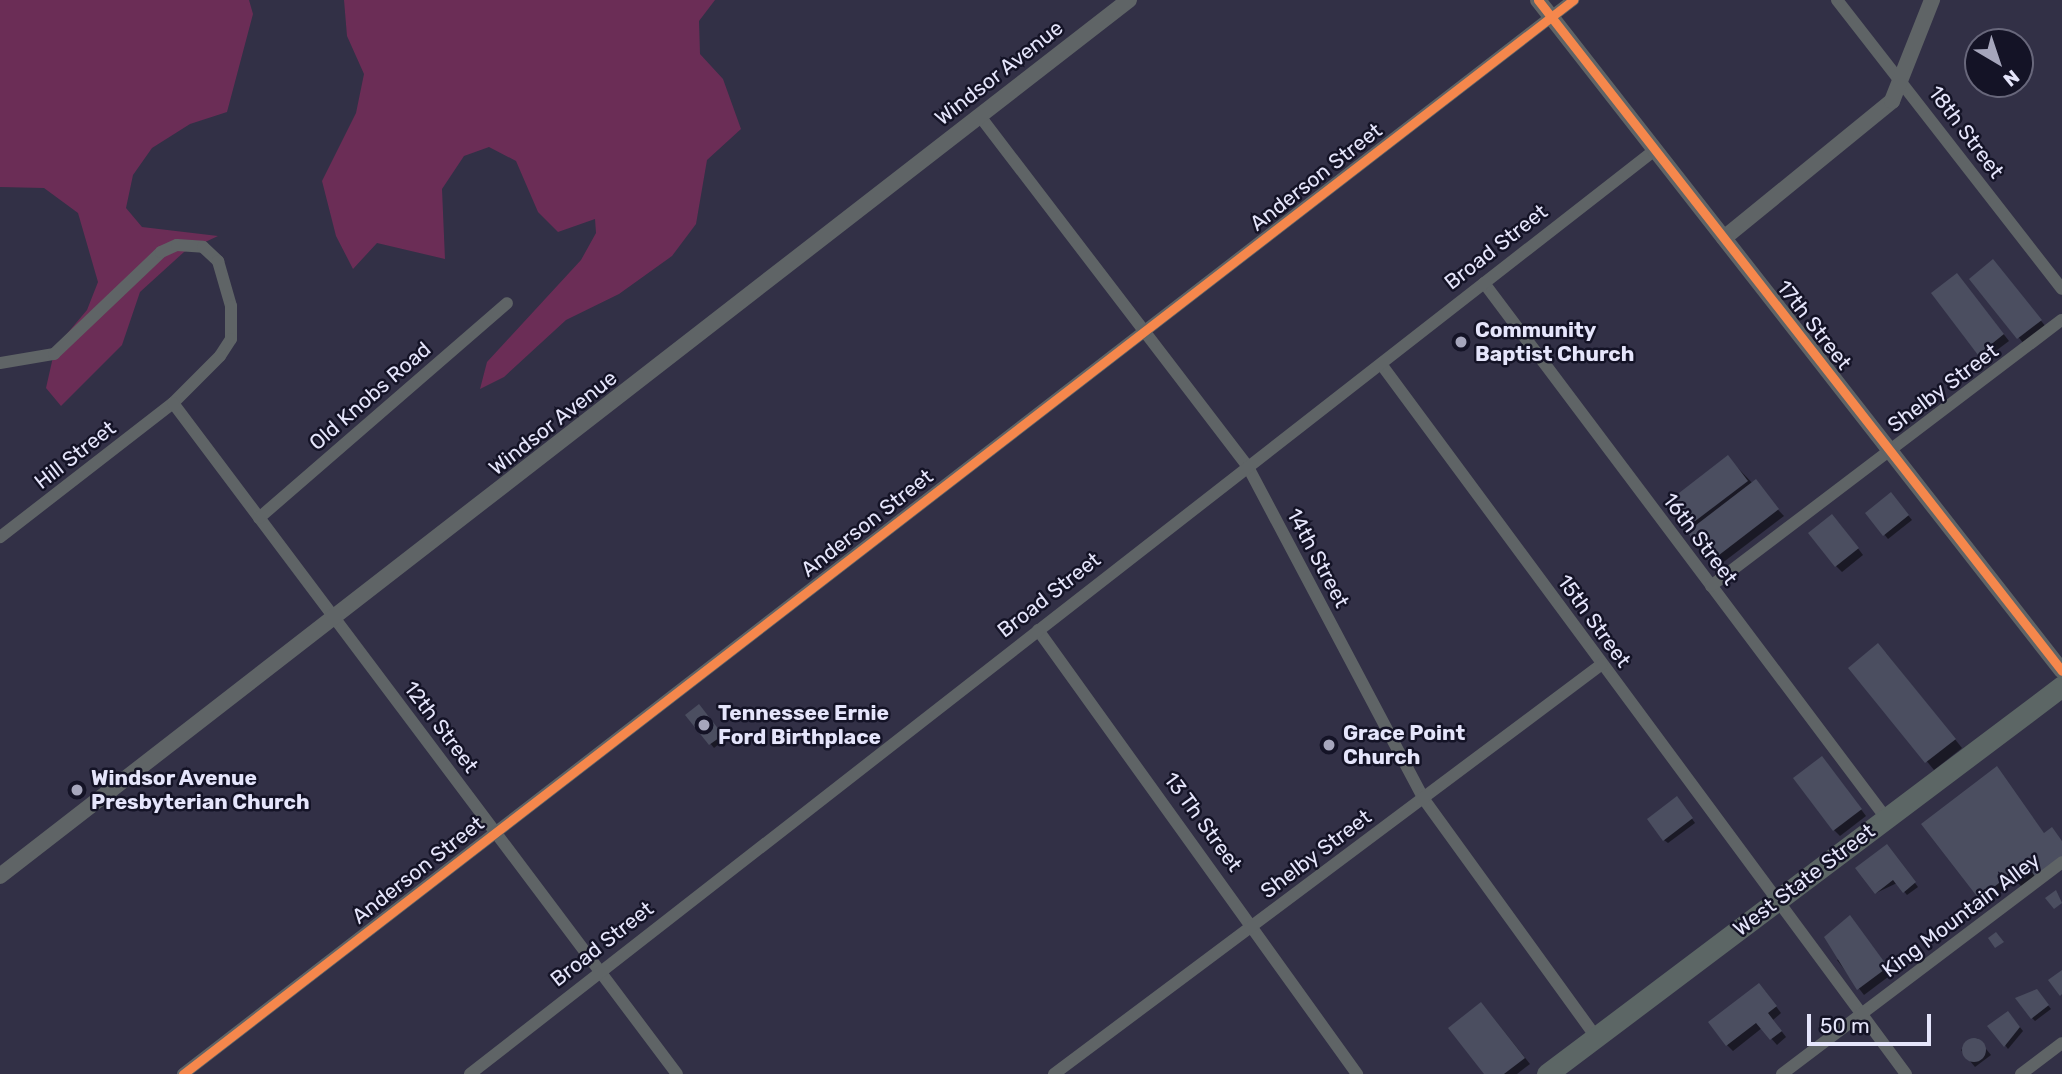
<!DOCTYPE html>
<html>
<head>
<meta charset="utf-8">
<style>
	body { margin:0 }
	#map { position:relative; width:2062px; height:1074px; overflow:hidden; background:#323046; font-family:Rubik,sans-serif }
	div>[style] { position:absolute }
	.green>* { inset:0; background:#6b2d56 }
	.shadow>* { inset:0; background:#0007 }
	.building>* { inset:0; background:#4b4e60 }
	.round { border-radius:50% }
	.minor>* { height:12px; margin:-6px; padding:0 6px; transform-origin:6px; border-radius:6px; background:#5f6466 }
	.tertiary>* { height:16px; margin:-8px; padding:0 8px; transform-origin:8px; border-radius:8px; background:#5f6466 }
	.primary>* { height:21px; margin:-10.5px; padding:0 10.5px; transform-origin:10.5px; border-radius:10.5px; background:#5c6665 }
	.cycleway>* { height:9px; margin:-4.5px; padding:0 4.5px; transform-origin:4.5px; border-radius:4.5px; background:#f5874c }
	.dots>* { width:19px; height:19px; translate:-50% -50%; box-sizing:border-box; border:4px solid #141326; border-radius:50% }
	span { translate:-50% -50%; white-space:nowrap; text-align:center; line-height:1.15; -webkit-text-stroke:5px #141326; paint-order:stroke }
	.street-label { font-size:21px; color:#e5e5fb }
	.poi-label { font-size:21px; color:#e5e5fb; font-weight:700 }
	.left { translate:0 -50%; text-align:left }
	.north { position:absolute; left:1964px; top:28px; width:70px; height:70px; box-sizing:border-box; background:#141326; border:2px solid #68677b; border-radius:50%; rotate:141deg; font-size:19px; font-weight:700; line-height:28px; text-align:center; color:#e5e5fb }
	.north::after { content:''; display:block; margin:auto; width:24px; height:32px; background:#a6a6bc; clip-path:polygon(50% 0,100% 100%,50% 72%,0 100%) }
	.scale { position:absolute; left:1807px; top:1014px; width:124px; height:32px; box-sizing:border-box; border:4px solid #e5e5fb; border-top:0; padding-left:9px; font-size:21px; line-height:24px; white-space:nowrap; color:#e5e5fb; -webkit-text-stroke:5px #141326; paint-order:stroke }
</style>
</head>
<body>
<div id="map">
	<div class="green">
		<div style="clip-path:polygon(0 0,249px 0,253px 14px,227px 112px,190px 124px,152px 148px,133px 175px,126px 208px,142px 227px,218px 236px,184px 252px,140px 292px,122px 345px,61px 406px,46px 388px,55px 348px,87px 310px,98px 282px,78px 213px,44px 188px,0 187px)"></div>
		<div style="clip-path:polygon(344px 0,715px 0,699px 21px,700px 54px,723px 79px,741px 129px,707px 160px,696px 224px,672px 256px,619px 294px,566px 320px,504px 377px,480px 389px,487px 362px,581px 260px,596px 233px,595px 219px,558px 232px,538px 212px,516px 161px,489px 147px,464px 156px,442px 189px,445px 259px,377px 243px,353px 269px,336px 236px,322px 181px,356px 113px,364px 74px,347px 36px)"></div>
	</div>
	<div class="shadow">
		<div style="clip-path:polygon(1999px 268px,2046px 327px,2024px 344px,1971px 279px)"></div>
		<div style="clip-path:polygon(1957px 275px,2009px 341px,1985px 359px,1979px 354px)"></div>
		<div style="clip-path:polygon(1733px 463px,1784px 516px,1717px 567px,1672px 500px)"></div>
		<div style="clip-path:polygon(1894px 498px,1912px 520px,1888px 539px,1867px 513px)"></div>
		<div style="clip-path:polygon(1838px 522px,1863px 555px,1842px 572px,1836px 566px)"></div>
		<div style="clip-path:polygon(1886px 653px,1962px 748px,1934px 770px,1850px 668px)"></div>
		<div style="clip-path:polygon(702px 710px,725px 739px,714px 748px,687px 715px)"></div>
		<div style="clip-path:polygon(1827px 764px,1866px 816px,1840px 836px,1834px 830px)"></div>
		<div style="clip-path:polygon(1997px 768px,2045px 835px,2062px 841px,2024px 889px,2016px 881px,1986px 903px,1980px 897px)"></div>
		<div style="clip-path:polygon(1680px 802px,1695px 823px,1668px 843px,1664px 840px)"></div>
		<div style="clip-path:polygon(1890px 850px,1918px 887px,1907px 895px,1897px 883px,1876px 893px)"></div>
		<div style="clip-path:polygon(1871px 945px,1892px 974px,1864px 995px,1837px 960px)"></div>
		<div style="clip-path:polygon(1765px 991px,1781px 1013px,1773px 1020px,1786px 1037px,1777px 1045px,1762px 1028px,1733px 1051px,1727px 1045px)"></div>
		<div style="clip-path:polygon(2040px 995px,2051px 1009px,2035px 1021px,2032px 1018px)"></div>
		<div style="clip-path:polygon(1487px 1010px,1530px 1064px,1517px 1074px,1487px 1074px)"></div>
		<div style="clip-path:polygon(2011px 1016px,2023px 1031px,2008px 1049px,1990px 1026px)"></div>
		<div style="clip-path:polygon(1977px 1038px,1991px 1055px,1975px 1067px,1961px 1050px)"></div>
	</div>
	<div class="building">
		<div style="clip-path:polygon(1993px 259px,2042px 320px,2017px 339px,1969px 279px)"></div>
		<div style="clip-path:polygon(1957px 273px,2004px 334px,1978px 355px,1931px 293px)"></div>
		<div style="clip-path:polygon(1728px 455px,1748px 481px,1690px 525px,1670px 500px)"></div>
		<div style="clip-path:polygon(1756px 479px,1779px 509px,1710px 562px,1687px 532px)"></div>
		<div style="clip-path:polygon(1891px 492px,1909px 515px,1883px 536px,1865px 513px)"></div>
		<div style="clip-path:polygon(1832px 514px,1859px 548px,1835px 567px,1808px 533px)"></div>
		<div style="clip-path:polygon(1878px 643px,1956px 739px,1925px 763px,1848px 668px)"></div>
		<div style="clip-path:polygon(699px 704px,723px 735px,709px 745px,685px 715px)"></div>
		<div style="clip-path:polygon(1822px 756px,1862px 809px,1833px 831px,1793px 778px)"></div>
		<div style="clip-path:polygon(1997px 766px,2044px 833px,2052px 827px,2062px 841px,2062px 858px,2036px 878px,2032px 872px,2016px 884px,2009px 875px,1979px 899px,1921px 824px)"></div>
		<div style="clip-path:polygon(1677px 796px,1693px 818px,1663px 841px,1647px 819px)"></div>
		<div style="clip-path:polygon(1887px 844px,1916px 882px,1903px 893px,1893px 880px,1875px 894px,1855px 868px)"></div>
		<div style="clip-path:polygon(2056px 890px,2062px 903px,2054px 909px,2045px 898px)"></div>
		<div style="clip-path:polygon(1850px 915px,1888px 967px,1857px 990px,1824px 937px)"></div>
		<div style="clip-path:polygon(1996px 932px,2004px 942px,1995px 948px,1988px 938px)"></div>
		<div style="clip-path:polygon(2062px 970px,2062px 994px,2060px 996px,2048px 980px)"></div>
		<div style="clip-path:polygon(1759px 983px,1777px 1006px,1768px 1013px,1782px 1031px,1770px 1040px,1756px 1023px,1726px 1046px,1708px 1022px)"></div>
		<div style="clip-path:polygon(2037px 989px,2049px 1005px,2031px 1019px,2015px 998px)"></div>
		<div style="clip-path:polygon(1481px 1002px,1525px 1058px,1504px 1074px,1484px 1074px,1448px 1028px)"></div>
		<div style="clip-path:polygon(2008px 1011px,2020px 1027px,2004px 1047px,1987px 1026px)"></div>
		<div class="round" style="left:1962px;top:1038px;width:24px;height:24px"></div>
	</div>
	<div class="minor">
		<div style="left:1837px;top:0;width:366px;rotate:52.1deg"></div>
		<div style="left:979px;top:115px;width:443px;rotate:52.6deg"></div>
		<div style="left:1248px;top:467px;width:374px;rotate:62.1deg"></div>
		<div style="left:1423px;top:798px;width:295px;rotate:54.1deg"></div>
		<div style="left:1484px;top:283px;width:669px;rotate:53.08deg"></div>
		<div style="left:0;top:363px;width:55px;rotate:-9.5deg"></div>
		<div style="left:54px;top:354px;width:148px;rotate:-43.6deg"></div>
		<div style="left:161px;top:252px;width:17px;rotate:-24deg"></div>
		<div style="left:177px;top:245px;width:26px;rotate:4deg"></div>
		<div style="left:203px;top:247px;width:21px;rotate:43deg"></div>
		<div style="left:218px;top:261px;width:47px;rotate:73.9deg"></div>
		<div style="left:231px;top:306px;width:33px;rotate:90deg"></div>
		<div style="left:231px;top:339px;width:20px;rotate:123deg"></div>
		<div style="left:220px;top:356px;width:66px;rotate:135deg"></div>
		<div style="left:173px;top:403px;width:219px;rotate:142.2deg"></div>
		<div style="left:1381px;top:364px;width:883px;rotate:53.52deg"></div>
		<div style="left:173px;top:403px;width:839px;rotate:53.09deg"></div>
		<div style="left:259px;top:518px;width:328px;rotate:-40.9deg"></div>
		<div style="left:1711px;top:586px;width:440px;rotate:-37.2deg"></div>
		<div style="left:1038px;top:630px;width:547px;rotate:54.3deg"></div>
		<div style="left:183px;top:1074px;width:1757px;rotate:-37.69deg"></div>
		<div style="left:470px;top:1074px;width:1503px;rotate:-37.95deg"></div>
		<div style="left:1054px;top:1074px;width:684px;rotate:-36.8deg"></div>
		<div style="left:1782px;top:1074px;width:351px;rotate:-37.1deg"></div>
		<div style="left:2021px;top:1074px;width:51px;rotate:-37.1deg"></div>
	</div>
	<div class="tertiary">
		<div style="left:1538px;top:0;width:851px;rotate:52.01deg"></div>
		<div style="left:1724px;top:238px;width:217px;rotate:-39.2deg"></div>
		<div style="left:1892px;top:101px;width:109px;rotate:-68.4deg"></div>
		<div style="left:0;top:876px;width:1429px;rotate:-37.81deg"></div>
	</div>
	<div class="primary">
		<div style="left:1547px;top:1074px;width:645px;rotate:-36.99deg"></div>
	</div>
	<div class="cycleway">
		<div style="left:1538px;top:0;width:851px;rotate:52.01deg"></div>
		<div style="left:183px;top:1074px;width:1757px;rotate:-37.69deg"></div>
	</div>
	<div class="dots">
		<div style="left:1461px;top:342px;background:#a6a6bc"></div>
		<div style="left:704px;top:725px;background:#a6a6bc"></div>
		<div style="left:1329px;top:745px;background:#a6a6bc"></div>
		<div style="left:77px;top:790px;background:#a6a6bc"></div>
	</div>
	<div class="street-label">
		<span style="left:999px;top:73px;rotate:-38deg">Windsor Avenue</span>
		<span style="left:1966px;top:132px;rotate:53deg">18th Street</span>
		<span style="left:1316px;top:177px;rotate:-38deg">Anderson Street</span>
		<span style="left:1496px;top:247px;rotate:-38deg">Broad Street</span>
		<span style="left:1814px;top:325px;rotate:52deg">17th Street</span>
		<span style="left:1943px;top:388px;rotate:-37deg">Shelby Street</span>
		<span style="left:370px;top:396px;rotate:-41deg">Old Knobs Road</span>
		<span style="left:553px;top:423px;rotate:-38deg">Windsor Avenue</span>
		<span style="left:75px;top:455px;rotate:-38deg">Hill Street</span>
		<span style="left:867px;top:523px;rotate:-38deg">Anderson Street</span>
		<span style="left:1700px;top:539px;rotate:53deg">16th Street</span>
		<span style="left:1318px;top:558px;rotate:62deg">14th Street</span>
		<span style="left:1049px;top:595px;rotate:-38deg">Broad Street</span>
		<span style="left:1594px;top:621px;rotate:54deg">15th Street</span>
		<span style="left:441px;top:727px;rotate:53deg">12th Street</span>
		<span style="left:1203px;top:822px;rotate:54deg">13 Th Street</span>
		<span style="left:1316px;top:854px;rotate:-37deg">Shelby Street</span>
		<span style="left:418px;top:870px;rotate:-38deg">Anderson Street</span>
		<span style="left:1804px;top:880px;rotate:-37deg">West State Street</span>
		<span style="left:1961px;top:915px;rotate:-37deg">King Mountain Alley</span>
		<span style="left:602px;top:944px;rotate:-38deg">Broad Street</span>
	</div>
	<div class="poi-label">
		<span class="left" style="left:1475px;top:342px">Community<br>Baptist Church</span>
		<span class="left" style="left:718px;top:725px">Tennessee Ernie<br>Ford Birthplace</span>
		<span class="left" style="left:1343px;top:745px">Grace Point<br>Church</span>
		<span class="left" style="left:91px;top:790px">Windsor Avenue<br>Presbyterian Church</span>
	</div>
	<div class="north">N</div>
	<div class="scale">50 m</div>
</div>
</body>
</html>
